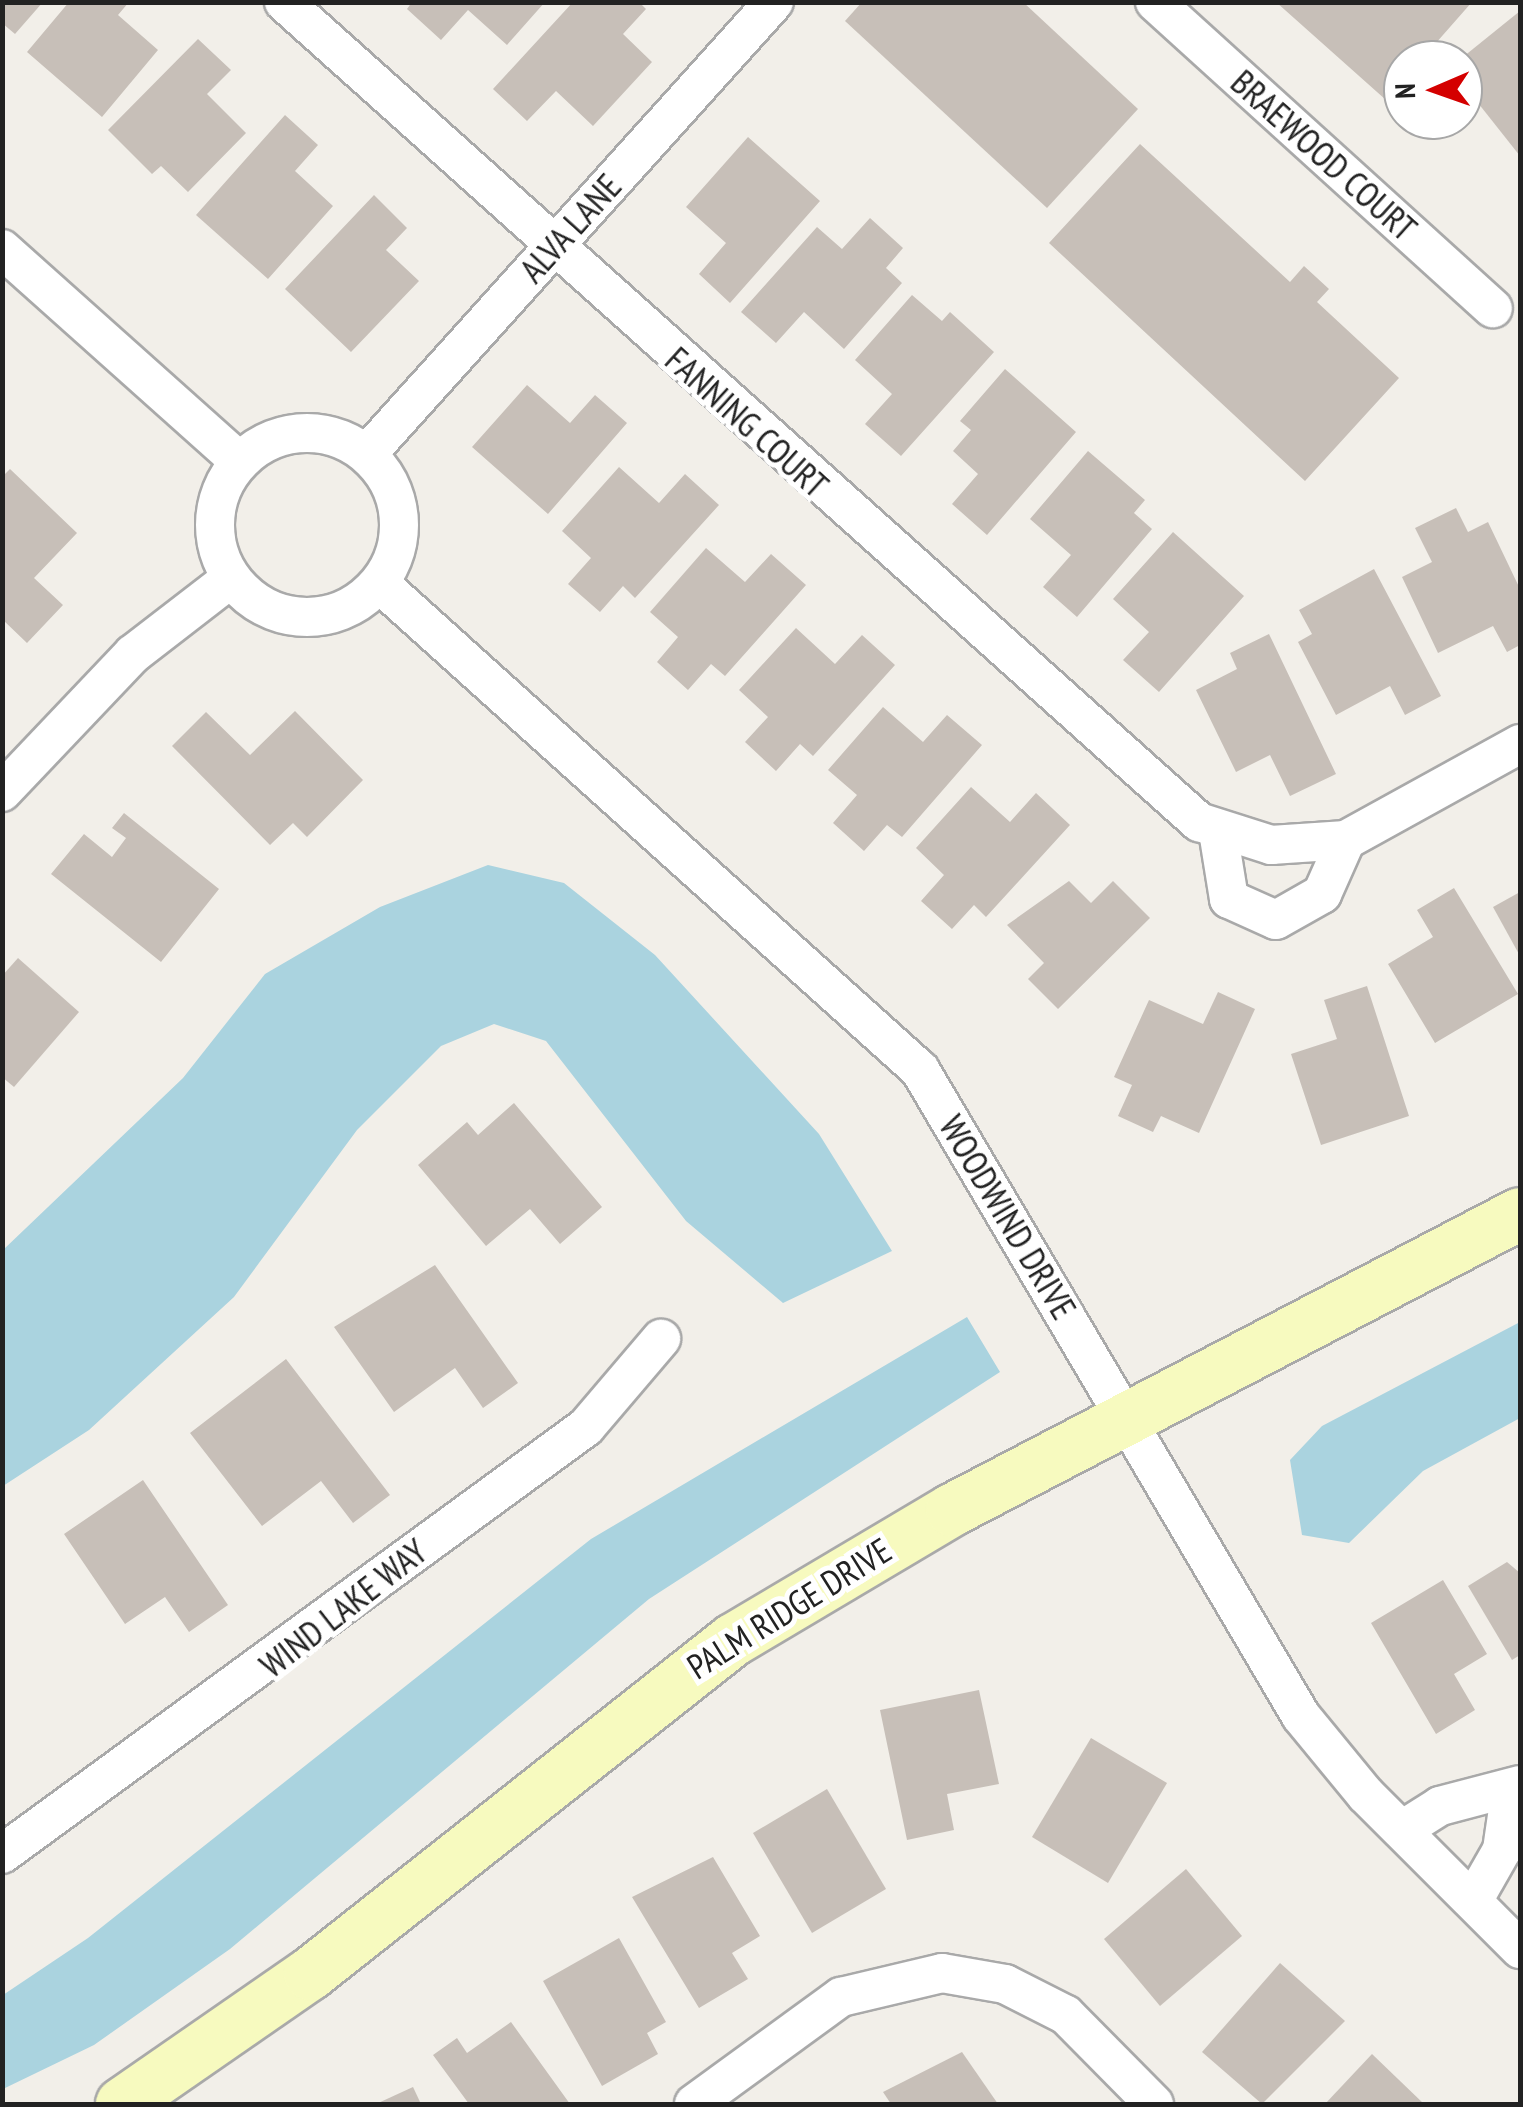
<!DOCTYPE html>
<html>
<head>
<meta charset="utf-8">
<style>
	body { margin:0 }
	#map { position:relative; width:1523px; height:2107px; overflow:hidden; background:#f2efe9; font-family:"PT Sans Narrow",sans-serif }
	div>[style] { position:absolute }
	.water>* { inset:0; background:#aad3df }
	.building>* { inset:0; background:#c7bfb8 }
	.roads { filter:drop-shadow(2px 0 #a9a9a9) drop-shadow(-2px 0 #a9a9a9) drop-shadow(0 2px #a9a9a9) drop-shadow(0 -2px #a9a9a9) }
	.street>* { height:38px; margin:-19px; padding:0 19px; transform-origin:19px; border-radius:19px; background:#fff }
	.street>.ring { margin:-19px; padding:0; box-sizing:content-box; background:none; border:38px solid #fff; border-radius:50% }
	.secondary>* { height:52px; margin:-26px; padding:0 26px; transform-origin:26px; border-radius:26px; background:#f7fabf }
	span { translate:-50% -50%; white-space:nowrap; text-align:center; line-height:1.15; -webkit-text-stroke:10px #fff; paint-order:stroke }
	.street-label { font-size:35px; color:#222 }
	.frame { position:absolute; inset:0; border:5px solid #222; pointer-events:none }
	.north { position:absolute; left:1383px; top:40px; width:100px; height:100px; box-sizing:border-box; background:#fff; border:2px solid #a7a7a7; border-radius:50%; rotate:268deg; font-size:28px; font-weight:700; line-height:40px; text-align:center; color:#222 }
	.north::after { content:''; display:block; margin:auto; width:35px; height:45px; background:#d40000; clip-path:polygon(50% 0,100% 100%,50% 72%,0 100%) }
</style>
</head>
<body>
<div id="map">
	<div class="water">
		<div style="clip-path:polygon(488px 865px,564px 883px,655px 955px,819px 1134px,892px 1251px,783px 1303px,686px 1221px,546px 1041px,494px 1024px,441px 1046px,357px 1130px,234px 1297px,89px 1430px,3px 1486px,3px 1250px,183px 1078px,265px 974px,380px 907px)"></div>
		<div style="clip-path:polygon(967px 1317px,1000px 1372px,649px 1599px,230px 1949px,94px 2045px,3px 2089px,3px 1995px,88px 1938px,591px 1539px)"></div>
		<div style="clip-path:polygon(1520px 1322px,1520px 1418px,1423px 1471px,1349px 1543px,1302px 1535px,1290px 1460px,1322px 1426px)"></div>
	</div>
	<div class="building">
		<div style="clip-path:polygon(2px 2px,43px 2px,15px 34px,2px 23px)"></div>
		<div style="clip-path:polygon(69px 2px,129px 2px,118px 15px,158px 50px,102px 117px,27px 52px)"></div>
		<div style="clip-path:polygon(412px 2px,545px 2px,507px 45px,468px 10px,441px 40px,407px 9px)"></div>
		<div style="clip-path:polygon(573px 2px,639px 2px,646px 9px,623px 34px,652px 62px,593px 126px,556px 91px,527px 121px,493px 89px)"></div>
		<div style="clip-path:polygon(862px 2px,1023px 2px,1138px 109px,1047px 208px,845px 21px)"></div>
		<div style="clip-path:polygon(1276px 2px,1472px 2px,1421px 60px,1403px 60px,1403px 80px,1386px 100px)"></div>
		<div style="clip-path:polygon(1520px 11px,1520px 156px,1463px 84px,1463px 57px)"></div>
		<div style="clip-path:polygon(198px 39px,231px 70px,207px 94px,246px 133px,188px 192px,161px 166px,152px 174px,108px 130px)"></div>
		<div style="clip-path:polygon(285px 115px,318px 145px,295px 171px,333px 206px,268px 279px,196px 215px)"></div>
		<div style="clip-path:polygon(748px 137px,820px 201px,730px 303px,699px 274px,726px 243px,686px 207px)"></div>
		<div style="clip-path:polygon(1140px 144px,1290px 282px,1304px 266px,1329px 289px,1317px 302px,1399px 378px,1305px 481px,1049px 243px)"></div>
		<div style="clip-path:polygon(374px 195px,407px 228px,386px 250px,419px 281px,351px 352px,285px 289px)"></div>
		<div style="clip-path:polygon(870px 218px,903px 248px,886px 268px,902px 283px,844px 349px,804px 312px,776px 343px,741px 312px,817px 227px,842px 249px)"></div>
		<div style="clip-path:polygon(912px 295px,942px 321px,950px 312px,994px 352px,901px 456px,865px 424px,892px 394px,855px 360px)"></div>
		<div style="clip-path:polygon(1005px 369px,1076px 432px,987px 535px,952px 504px,978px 474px,953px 451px,971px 430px,960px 421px)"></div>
		<div style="clip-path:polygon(527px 385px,570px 423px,595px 395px,627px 423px,548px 514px,472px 447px)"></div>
		<div style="clip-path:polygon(1088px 451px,1145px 500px,1134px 513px,1152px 529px,1077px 617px,1043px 587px,1071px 555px,1030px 519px)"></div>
		<div style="clip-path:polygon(619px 467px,659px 503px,685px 474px,719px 505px,635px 598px,623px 586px,600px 612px,568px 584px,591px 558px,562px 531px)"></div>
		<div style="clip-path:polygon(10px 469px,77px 533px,34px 578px,63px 605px,27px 643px,2px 619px,2px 477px)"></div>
		<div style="clip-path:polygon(1456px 508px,1468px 532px,1488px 522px,1520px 589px,1520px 645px,1507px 652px,1493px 626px,1438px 653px,1402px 577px,1432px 562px,1415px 528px)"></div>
		<div style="clip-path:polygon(1173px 532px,1244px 596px,1159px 692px,1123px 660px,1149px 632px,1113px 599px)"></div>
		<div style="clip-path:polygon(706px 548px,745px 582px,771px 554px,806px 585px,725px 676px,711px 664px,688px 690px,657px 662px,678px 637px,650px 612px)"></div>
		<div style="clip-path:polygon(1374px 569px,1441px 696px,1405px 715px,1390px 686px,1336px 715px,1298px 642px,1312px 634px,1299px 610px)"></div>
		<div style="clip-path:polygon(796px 628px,835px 664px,862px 635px,895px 665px,813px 756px,800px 744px,776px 771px,745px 742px,768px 717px,739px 690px)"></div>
		<div style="clip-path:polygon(1269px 634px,1336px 774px,1290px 796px,1270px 755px,1236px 772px,1196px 690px,1237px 669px,1230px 653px)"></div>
		<div style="clip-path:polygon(883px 707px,923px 742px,947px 715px,982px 745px,902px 837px,887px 825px,864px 851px,833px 823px,857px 795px,828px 770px)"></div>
		<div style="clip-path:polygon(295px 711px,363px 780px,307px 837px,293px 823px,270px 845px,172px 746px,206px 712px,250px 755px)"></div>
		<div style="clip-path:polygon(971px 787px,1010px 822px,1036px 793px,1070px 825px,986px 917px,974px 905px,952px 929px,921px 901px,944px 875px,916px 848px)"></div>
		<div style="clip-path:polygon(124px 813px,219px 889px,161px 962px,51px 874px,84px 834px,112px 857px,126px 838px,112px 828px)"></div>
		<div style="clip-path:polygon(1069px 881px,1091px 903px,1113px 881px,1150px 918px,1058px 1009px,1028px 979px,1044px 963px,1007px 925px)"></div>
		<div style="clip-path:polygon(1454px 888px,1518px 994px,1435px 1043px,1388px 964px,1433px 937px,1417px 910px)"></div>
		<div style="clip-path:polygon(1520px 892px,1520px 956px,1493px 907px)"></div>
		<div style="clip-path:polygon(18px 958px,79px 1012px,14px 1087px,2px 1077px,2px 976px)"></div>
		<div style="clip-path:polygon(1367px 986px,1409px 1116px,1321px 1145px,1291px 1054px,1337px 1039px,1324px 1000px)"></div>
		<div style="clip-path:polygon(1218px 992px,1255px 1009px,1199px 1133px,1161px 1116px,1153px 1132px,1118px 1116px,1132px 1085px,1114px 1077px,1149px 1000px,1203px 1024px)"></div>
		<div style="clip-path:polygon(514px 1103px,602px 1207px,560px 1244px,530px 1209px,486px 1246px,418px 1165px,467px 1122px,478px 1135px)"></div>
		<div style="clip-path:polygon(435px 1265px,518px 1383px,483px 1408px,455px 1368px,394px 1412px,334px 1327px)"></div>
		<div style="clip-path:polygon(286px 1359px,390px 1495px,353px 1523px,321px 1481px,262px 1526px,190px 1433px)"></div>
		<div style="clip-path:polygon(143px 1480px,228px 1605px,189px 1632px,165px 1597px,125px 1624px,64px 1534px)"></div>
		<div style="clip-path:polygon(1507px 1562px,1520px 1573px,1520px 1655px,1512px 1660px,1468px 1586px)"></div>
		<div style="clip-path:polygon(1443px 1580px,1487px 1654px,1454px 1674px,1475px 1710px,1436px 1734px,1371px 1623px)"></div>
		<div style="clip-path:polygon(979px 1690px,999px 1784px,947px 1794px,954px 1830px,907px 1840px,880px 1710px)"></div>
		<div style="clip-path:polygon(1091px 1738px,1167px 1783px,1108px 1883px,1032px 1837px)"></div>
		<div style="clip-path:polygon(827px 1789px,886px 1889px,812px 1933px,753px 1833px)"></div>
		<div style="clip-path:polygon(713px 1857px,760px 1936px,732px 1953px,748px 1979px,699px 2008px,632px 1897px)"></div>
		<div style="clip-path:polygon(1186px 1869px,1242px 1936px,1160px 2006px,1104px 1939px)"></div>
		<div style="clip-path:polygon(619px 1938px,666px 2022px,647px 2033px,658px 2054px,602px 2086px,543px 1981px)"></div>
		<div style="clip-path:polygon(1280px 1963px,1345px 2021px,1262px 2104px,1202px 2052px)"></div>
		<div style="clip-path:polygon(511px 2022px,570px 2104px,469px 2104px,433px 2055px,457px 2038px,467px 2053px)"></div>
		<div style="clip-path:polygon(962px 2052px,998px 2104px,891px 2104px,883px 2092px)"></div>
		<div style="clip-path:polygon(1372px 2054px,1424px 2104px,1325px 2104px)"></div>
		<div style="clip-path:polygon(413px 2087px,421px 2104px,376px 2104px)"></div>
	</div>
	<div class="roads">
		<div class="street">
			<div style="left:284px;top:2px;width:1229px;rotate:41.87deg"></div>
			<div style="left:1199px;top:822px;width:76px;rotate:17.7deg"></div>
			<div style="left:1271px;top:845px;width:75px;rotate:-3.8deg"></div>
			<div style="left:1346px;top:840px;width:199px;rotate:-28.9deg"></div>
			<div style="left:1155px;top:2px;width:456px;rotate:42.2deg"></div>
			<div style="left:2px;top:249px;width:318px;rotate:41.8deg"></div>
			<div class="ring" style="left:215px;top:433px;width:146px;height:146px"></div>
			<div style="left:367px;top:454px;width:608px;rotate:-48deg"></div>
			<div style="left:379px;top:583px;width:728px;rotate:41.99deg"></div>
			<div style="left:920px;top:1070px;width:750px;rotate:59.47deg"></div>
			<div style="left:1301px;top:1716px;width:102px;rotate:50.6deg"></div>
			<div style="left:1366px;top:1795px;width:218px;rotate:45deg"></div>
			<div style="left:2px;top:792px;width:190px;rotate:-46.5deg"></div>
			<div style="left:133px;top:654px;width:123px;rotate:-37.7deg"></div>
			<div style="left:1218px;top:831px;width:69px;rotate:80.8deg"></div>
			<div style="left:1229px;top:899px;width:51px;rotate:24.1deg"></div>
			<div style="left:1276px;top:920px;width:53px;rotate:-29.5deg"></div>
			<div style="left:1322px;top:894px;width:59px;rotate:-66deg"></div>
			<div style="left:1402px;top:1830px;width:45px;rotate:-32.3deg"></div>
			<div style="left:1440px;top:1806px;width:83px;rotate:-14.7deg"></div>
			<div style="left:2px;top:1854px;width:723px;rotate:-36.17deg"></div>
			<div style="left:586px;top:1427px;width:116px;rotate:-49.6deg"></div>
			<div style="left:1474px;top:1899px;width:56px;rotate:-60.3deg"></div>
			<div style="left:1502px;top:1850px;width:56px;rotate:-81.7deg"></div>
			<div style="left:694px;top:2104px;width:182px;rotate:-36.1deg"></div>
			<div style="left:841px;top:1997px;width:104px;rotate:-13.4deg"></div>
			<div style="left:942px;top:1973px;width:64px;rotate:9.9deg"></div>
			<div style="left:1005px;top:1984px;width:68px;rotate:26.9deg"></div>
			<div style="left:1066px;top:2015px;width:125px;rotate:45.3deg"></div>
		</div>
		<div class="secondary">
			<div style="left:122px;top:2104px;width:229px;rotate:-34.7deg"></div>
			<div style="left:310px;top:1974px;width:539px;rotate:-38.29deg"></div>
			<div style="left:733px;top:1640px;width:255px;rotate:-30.7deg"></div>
			<div style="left:952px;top:1510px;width:640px;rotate:-27.53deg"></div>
		</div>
	</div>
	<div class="street-label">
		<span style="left:1324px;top:155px;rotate:42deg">BRAEWOOD COURT</span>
		<span style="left:570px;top:228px;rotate:-48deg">ALVA LANE</span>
		<span style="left:747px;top:422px;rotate:42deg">FANNING COURT</span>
		<span style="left:1008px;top:1217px;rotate:59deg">WOODWIND DRIVE</span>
		<span style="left:343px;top:1608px;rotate:-38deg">WIND LAKE WAY</span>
		<span style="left:789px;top:1608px;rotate:-32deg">PALM RIDGE DRIVE</span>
	</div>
	<div class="frame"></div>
	<div class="north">N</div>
</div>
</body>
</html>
